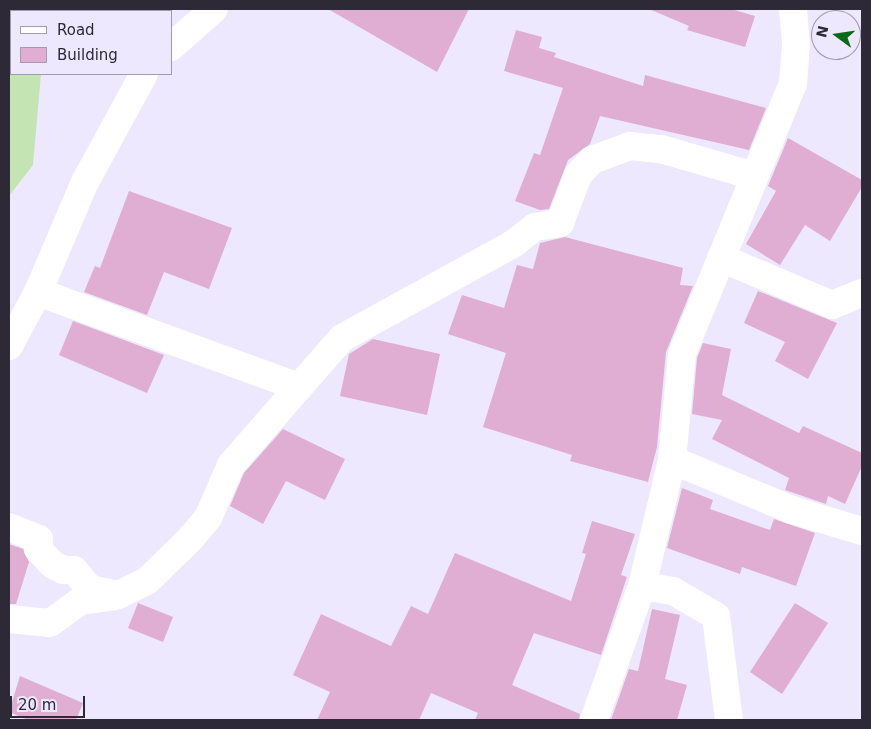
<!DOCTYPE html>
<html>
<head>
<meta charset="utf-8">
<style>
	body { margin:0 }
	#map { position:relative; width:871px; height:729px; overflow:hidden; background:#ede8fd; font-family:"DejaVu Sans",sans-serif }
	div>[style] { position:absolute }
	.green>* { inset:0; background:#c4e4b4 }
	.building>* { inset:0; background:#e0aed3 }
	.street>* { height:28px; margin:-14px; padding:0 14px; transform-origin:14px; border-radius:14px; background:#fff }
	span { translate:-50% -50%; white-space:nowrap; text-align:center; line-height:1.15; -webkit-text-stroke:4px #ede8fd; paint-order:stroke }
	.frame { position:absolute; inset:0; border:10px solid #2d2937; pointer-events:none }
	.legend { position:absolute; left:10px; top:10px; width:162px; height:65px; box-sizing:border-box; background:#ede8fd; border:1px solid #a09cae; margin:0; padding:6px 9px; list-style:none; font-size:15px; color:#2d2937 }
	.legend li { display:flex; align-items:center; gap:10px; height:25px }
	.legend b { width:25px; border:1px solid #a09cae }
	.north { position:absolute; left:811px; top:10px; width:50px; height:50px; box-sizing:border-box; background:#ede8fd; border:1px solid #a09cae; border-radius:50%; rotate:284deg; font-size:14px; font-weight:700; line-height:20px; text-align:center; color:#2d2937 }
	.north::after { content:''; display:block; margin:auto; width:18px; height:22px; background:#096b17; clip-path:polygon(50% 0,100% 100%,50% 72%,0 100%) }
	.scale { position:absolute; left:10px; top:696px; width:75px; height:22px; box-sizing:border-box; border:2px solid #2d2937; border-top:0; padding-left:6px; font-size:15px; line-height:18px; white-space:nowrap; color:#2d2937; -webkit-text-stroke:4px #ede8fd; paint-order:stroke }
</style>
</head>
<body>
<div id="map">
	<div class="green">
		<div style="clip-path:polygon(9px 9px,60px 9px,11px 11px,11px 74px,41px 74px,33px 165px,9px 196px)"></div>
	</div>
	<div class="building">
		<div style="clip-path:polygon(328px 9px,469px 9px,437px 72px)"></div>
		<div style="clip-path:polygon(649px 9px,731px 9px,755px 16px,745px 47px,687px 30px,689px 26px)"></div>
		<div style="clip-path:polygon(516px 30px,542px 37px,539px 48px,556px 53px,554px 57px,643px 86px,645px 75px,766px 108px,749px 150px,600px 116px,590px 144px,568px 160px,549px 209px,540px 210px,515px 201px,534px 153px,540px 155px,563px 88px,504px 71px)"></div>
		<div style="clip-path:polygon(788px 138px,862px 180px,862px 187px,830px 241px,805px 225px,780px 265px,746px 244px,776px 191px,768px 186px)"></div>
		<div style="clip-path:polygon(129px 191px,232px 228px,209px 289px,164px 272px,147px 315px,84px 292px,95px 266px,100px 268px)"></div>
		<div style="clip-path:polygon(565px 237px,683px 268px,680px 285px,693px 286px,666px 352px,657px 447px,648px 482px,570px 461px,572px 455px,483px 427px,506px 353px,448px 334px,462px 295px,504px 308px,517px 265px,533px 269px,540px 243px)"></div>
		<div style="clip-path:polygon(758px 291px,837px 323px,808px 379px,775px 361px,785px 342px,744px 323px)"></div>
		<div style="clip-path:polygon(73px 321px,164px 355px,147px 393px,59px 355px)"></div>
		<div style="clip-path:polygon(373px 339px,440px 354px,427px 415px,340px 396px,349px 354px)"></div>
		<div style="clip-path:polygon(703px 343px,731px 349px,722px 395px,799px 433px,803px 426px,862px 453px,862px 466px,845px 504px,828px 496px,826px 504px,785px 490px,789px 478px,712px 439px,722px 420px,692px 414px,697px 358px)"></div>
		<div style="clip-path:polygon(283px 429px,345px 459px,325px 500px,286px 481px,263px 524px,230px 506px,244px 473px)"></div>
		<div style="clip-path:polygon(682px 488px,713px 500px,710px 509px,770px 530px,774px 519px,815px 533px,796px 586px,742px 567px,740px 574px,667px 548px)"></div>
		<div style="clip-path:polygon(592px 521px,635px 534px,621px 575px,627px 577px,601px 655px,534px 633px,512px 685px,580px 714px,579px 720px,475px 720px,478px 713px,431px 693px,419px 720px,317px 720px,330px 692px,293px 675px,321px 614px,391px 646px,411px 606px,428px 614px,455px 553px,571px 601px,586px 554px,582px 553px)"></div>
		<div style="clip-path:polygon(9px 544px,23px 549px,29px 562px,16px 604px,9px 604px)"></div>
		<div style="clip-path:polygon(138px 603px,173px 617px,163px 642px,128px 628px)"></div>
		<div style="clip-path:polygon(795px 603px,828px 623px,782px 694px,750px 672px)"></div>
		<div style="clip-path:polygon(652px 609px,680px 615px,665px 679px,687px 685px,677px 720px,611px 720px,629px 669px,638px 671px)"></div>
		<div style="clip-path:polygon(20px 676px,83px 703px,76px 720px,28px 720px,9px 712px)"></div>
	</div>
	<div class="street">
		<div style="left:134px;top:9px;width:2px;rotate:90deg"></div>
		<div style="left:171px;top:47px;width:57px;rotate:-41.5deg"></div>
		<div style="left:721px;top:258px;width:121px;rotate:22.9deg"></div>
		<div style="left:832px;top:305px;width:32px;rotate:-22deg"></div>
		<div style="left:38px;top:292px;width:278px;rotate:20deg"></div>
		<div style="left:299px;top:387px;width:65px;rotate:-48.7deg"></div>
		<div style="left:342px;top:338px;width:195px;rotate:-28.8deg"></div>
		<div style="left:513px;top:244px;width:28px;rotate:-38deg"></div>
		<div style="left:535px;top:227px;width:25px;rotate:-9deg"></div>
		<div style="left:560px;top:223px;width:51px;rotate:-69.4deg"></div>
		<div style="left:578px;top:175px;width:21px;rotate:-47deg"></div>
		<div style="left:592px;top:160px;width:40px;rotate:-20.2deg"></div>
		<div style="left:630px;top:146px;width:31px;rotate:6deg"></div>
		<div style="left:661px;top:149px;width:97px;rotate:16.2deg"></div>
		<div style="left:9px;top:346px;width:61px;rotate:-61.8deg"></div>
		<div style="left:38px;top:292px;width:120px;rotate:-66.9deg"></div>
		<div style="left:85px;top:182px;width:123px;rotate:-61.4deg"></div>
		<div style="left:672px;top:460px;width:130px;rotate:22.6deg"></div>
		<div style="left:792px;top:510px;width:73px;rotate:16.7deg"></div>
		<div style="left:9px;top:527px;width:32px;rotate:22deg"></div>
		<div style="left:39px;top:539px;width:10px;rotate:96deg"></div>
		<div style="left:38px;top:549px;width:21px;rotate:47deg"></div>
		<div style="left:52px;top:564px;width:13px;rotate:29deg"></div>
		<div style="left:63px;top:570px;width:11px"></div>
		<div style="left:74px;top:570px;width:25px;rotate:50deg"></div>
		<div style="left:90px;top:589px;width:29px;rotate:12deg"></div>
		<div style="left:118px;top:595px;width:32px;rotate:-26deg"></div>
		<div style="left:147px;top:581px;width:62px;rotate:-44.3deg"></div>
		<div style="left:191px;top:538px;width:26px;rotate:-50deg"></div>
		<div style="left:208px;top:518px;width:58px;rotate:-66.5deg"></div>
		<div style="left:231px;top:465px;width:103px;rotate:-48.9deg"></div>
		<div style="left:642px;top:586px;width:31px;rotate:9deg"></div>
		<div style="left:673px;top:591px;width:50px;rotate:30.2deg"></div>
		<div style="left:716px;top:616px;width:105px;rotate:82.9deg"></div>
		<div style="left:9px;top:619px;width:41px;rotate:5.6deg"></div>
		<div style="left:50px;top:623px;width:37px;rotate:-36deg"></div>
		<div style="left:80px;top:601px;width:34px;rotate:-8deg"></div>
		<div style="left:594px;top:720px;width:142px;rotate:-70.3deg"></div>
		<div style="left:642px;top:586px;width:130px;rotate:-76.6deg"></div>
		<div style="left:672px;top:460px;width:106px;rotate:-84.6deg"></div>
		<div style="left:682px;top:354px;width:292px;rotate:-67.7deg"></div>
		<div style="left:793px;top:84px;width:40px;rotate:-85.7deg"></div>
		<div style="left:796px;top:44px;width:35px;rotate:-95deg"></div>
	</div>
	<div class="frame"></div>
	<ul class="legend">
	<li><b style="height:6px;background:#fff"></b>Road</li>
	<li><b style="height:14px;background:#e0aed3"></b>Building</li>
	</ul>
	<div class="north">N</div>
	<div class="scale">20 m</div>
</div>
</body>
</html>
